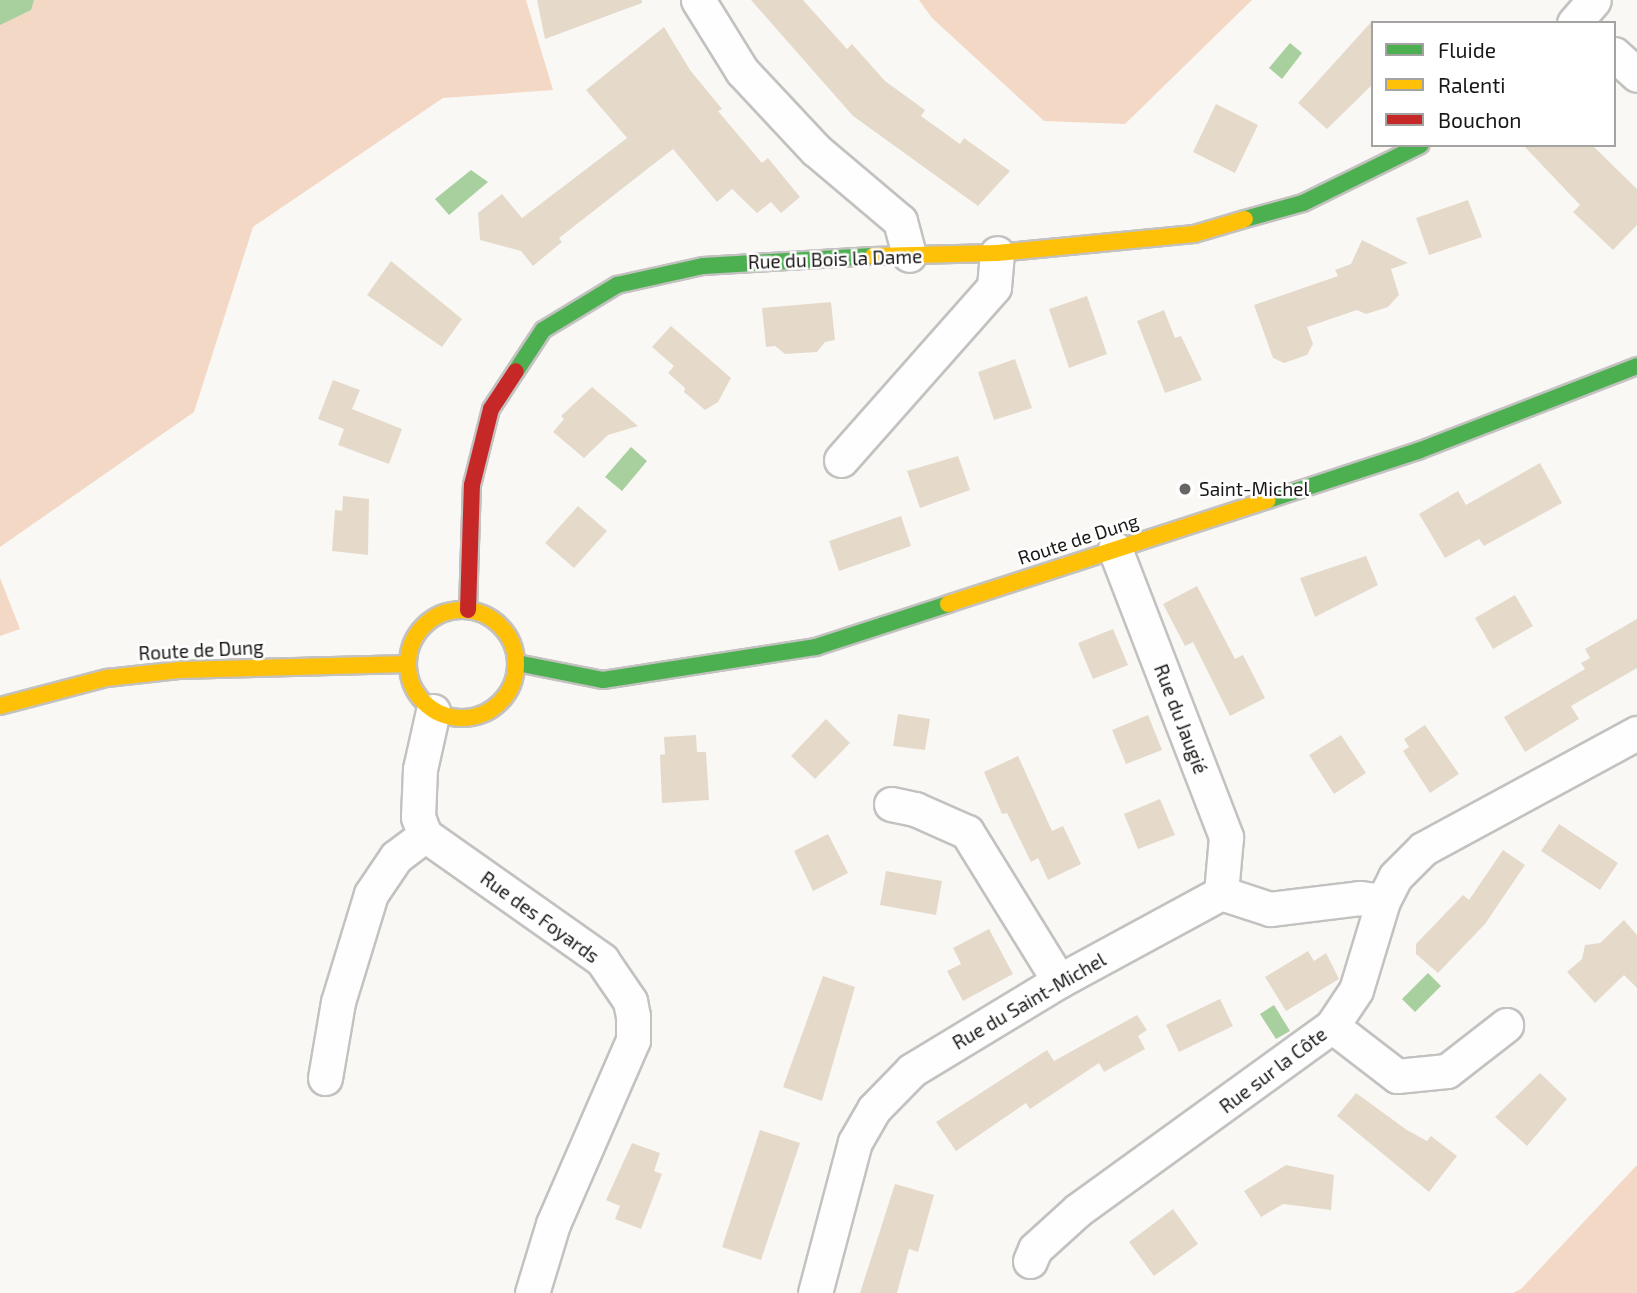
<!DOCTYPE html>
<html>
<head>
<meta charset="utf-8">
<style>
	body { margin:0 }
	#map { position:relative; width:1637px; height:1293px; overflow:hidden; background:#faf8f5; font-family:"Exo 2",sans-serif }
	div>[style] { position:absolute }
	.green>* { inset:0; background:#f3d8c6 }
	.water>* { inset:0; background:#a8cf9e }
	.building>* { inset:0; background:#e5daca }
	.roads { filter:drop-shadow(2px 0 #c3c2c0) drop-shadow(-2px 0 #c3c2c0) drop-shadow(0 2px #c3c2c0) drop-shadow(0 -2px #c3c2c0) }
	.street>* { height:33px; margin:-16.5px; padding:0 16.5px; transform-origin:16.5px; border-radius:16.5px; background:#fefefe }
	.fast>* { height:16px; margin:-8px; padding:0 8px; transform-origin:8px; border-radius:8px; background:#4caf50 }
	.slow>* { height:16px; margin:-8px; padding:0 8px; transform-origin:8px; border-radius:8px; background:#ffc107 }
	.slow>.ring { margin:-8px; padding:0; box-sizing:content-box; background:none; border:16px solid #ffc107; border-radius:50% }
	.jam>* { height:16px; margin:-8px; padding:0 8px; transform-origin:8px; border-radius:8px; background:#c62828 }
	.dots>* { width:19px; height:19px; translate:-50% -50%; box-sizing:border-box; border:4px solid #fff; border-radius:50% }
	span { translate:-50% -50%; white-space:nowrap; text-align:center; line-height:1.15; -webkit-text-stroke:5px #fff; paint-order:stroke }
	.street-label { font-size:19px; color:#191816 }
	.poi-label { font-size:19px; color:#191816 }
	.left { translate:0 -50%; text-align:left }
	.legend { position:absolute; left:1371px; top:21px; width:245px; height:126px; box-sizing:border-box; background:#fff; border:2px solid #a3a3a2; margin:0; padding:9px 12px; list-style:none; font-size:21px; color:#191816 }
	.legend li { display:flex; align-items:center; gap:14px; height:35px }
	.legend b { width:35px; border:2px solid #a3a3a2 }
</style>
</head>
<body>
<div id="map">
	<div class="green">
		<div style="clip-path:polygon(0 0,526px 0,553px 90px,443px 98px,253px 227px,194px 412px,0 547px)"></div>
		<div style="clip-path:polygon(919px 0,1252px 0,1125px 124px,1044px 121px,932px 18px)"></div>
		<div style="clip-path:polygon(0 578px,20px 629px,0 636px)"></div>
		<div style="clip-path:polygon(1637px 1165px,1637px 1293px,1513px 1293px,1521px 1289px)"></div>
	</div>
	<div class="water">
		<div style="clip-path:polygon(0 0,34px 0,31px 10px,0 25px)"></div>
		<div style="clip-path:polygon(1290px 43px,1302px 53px,1282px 79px,1269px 68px)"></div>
		<div style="clip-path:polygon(471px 170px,488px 182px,449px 215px,435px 199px)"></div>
		<div style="clip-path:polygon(631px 447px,647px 461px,622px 491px,605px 477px)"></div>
		<div style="clip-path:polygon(1428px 973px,1441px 986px,1415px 1012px,1402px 999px)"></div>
		<div style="clip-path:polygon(1274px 1005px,1290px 1031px,1276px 1039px,1260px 1014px)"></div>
	</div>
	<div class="building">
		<div style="clip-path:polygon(537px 0,642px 0,642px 3px,545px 39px)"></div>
		<div style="clip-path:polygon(751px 0,803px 0,847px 49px,852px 44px,885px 81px,925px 110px,921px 116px,960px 144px,964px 138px,1010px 171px,978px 206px,853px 116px)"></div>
		<div style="clip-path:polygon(1373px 20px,1373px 84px,1327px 129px,1298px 103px)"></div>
		<div style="clip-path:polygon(664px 27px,690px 70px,722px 109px,718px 111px,762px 163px,768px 158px,800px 197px,781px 213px,771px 202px,757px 213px,732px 189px,717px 202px,673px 149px,559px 238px,562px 242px,533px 266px,521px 251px,480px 240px,478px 213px,502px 194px,522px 218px,627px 138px,586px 90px)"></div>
		<div style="clip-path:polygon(1216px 104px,1258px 125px,1235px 173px,1193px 152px)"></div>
		<div style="clip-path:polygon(1523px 145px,1592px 145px,1637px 189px,1637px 225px,1613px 250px,1573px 212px,1580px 205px)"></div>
		<div style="clip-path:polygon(1468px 200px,1482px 237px,1429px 255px,1416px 218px)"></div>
		<div style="clip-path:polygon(1362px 240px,1408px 263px,1391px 269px,1399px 295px,1388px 307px,1366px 314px,1357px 310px,1307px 327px,1313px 344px,1307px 355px,1284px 363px,1273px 358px,1254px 305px,1338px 276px,1335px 270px,1351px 264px)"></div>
		<div style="clip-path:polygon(391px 261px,462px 319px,442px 347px,367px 295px)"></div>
		<div style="clip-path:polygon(1087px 296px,1107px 354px,1069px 368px,1049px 309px)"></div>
		<div style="clip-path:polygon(831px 302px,835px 340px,825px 342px,817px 352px,785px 354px,775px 346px,766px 347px,762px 308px)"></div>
		<div style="clip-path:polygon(1164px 310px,1175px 338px,1181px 336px,1202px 380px,1165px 393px,1137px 321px)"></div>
		<div style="clip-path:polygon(671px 326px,731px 378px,718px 402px,705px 410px,684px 392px,685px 388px,668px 373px,674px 366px,652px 347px)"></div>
		<div style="clip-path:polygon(1015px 359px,1032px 408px,994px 420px,978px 372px)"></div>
		<div style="clip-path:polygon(333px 380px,360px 390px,352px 409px,402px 429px,389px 464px,338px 445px,344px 429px,318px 419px)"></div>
		<div style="clip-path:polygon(592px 387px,638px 426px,608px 435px,584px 458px,553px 432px,564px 419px,561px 416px)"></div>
		<div style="clip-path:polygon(958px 456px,970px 490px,920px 508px,907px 471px)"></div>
		<div style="clip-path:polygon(1540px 463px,1562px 503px,1484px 546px,1479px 539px,1445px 558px,1419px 514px,1458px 491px,1466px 505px)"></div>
		<div style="clip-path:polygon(343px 496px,369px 499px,368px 555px,332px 551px,335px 510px,342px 511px)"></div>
		<div style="clip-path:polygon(578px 506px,607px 531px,574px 568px,545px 543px)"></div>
		<div style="clip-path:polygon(901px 516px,911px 546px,839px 571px,829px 541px)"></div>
		<div style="clip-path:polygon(1366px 556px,1378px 585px,1315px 617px,1300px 578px)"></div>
		<div style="clip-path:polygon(1197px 586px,1235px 659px,1243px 655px,1265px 698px,1230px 716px,1193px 642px,1185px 646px,1163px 604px)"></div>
		<div style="clip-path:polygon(1515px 595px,1533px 626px,1493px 649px,1475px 618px)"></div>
		<div style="clip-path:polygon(1637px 619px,1637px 668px,1571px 706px,1579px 719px,1525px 752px,1504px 717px,1585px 669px,1581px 663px,1590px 658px,1585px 649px)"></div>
		<div style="clip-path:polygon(1113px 629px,1128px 665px,1093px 679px,1078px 643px)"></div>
		<div style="clip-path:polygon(898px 714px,930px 719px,925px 750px,893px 746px)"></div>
		<div style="clip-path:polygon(1148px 715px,1162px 750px,1126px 764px,1112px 730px)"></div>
		<div style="clip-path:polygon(826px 719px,850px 743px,815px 779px,791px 756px)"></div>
		<div style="clip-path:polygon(1425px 725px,1459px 774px,1430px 793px,1403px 751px,1409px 747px,1404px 739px)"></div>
		<div style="clip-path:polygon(696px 735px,697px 752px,706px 752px,709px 800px,662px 803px,660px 755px,665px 754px,664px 737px)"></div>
		<div style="clip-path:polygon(1341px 735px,1366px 773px,1334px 794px,1309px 755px)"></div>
		<div style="clip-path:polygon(1018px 756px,1052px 831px,1063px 826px,1081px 864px,1048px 880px,1038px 858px,1031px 862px,1007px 813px,1002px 814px,984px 772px)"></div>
		<div style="clip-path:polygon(1160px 799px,1175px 835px,1138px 849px,1124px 814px)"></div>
		<div style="clip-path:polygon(1559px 824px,1618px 863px,1600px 890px,1541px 851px)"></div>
		<div style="clip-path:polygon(828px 834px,848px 873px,813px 891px,794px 851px)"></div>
		<div style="clip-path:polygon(1503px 850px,1525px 865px,1485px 924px,1438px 973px,1416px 954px,1416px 944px,1463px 895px,1469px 900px)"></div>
		<div style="clip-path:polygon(886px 871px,942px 881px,936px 915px,880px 905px)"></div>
		<div style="clip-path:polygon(1624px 920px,1637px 935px,1637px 988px,1624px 975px,1595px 1003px,1567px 972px,1582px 959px,1585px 945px,1600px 943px)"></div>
		<div style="clip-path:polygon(989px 929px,1013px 974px,963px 1001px,947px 971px,961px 964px,953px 948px)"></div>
		<div style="clip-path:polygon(1308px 951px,1314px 961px,1326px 953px,1339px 979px,1286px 1011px,1265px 977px)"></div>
		<div style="clip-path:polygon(823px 976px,855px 987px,822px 1101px,783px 1087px)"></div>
		<div style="clip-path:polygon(1220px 999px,1233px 1026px,1179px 1052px,1166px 1025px)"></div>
		<div style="clip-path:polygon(1137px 1015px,1147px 1030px,1138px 1036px,1145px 1049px,1104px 1072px,1099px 1063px,1030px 1109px,1026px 1103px,956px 1151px,936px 1122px,1047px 1050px,1054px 1061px)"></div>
		<div style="clip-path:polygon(1540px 1073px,1567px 1099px,1527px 1146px,1495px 1117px)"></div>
		<div style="clip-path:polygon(1356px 1093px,1407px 1130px,1427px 1141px,1431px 1136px,1457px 1156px,1429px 1192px,1337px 1116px)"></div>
		<div style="clip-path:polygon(760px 1130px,800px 1143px,761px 1260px,722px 1247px)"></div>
		<div style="clip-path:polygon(632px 1143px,660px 1153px,654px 1171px,662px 1174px,641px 1229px,615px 1219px,620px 1206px,606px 1200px)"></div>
		<div style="clip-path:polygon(1286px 1165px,1334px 1175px,1331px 1210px,1283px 1204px,1261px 1217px,1244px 1191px)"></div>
		<div style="clip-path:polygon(895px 1184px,934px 1195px,918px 1252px,909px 1249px,897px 1293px,860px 1293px)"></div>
		<div style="clip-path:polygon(1173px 1209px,1198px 1244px,1154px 1276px,1129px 1242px)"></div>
	</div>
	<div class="roads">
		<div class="street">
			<div style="left:698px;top:0;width:84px;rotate:58.2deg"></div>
			<div style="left:742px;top:71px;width:108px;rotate:46.9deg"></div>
			<div style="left:816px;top:150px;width:110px;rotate:40.2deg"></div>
			<div style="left:900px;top:221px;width:35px;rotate:75deg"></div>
			<div style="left:1574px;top:23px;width:30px;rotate:-49deg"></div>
			<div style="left:1614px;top:54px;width:31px;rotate:42deg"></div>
			<div style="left:841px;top:460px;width:231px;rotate:-48.5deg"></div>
			<div style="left:994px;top:287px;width:34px;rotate:-85deg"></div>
			<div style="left:1115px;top:549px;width:309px;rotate:68.9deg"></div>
			<div style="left:1226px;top:837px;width:56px;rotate:95.1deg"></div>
			<div style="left:433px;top:711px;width:59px;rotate:102.6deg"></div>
			<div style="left:420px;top:769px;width:48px;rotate:92.4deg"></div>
			<div style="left:418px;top:817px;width:19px;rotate:69deg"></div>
			<div style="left:425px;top:835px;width:217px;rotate:35.2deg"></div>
			<div style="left:602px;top:960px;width:50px;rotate:55.7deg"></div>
			<div style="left:630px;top:1001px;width:15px;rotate:79deg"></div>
			<div style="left:633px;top:1016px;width:24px;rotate:90deg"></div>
			<div style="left:633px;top:1040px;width:201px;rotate:113.5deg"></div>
			<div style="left:553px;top:1224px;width:72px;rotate:106.9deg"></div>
			<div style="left:891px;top:804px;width:25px;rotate:12deg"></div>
			<div style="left:915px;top:809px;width:57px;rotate:23.9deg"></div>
			<div style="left:967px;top:832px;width:175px;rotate:58.3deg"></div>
			<div style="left:1332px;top:1026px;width:82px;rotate:37.6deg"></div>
			<div style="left:1397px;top:1076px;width:50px;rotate:-5.7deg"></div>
			<div style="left:1447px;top:1071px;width:75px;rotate:-37.9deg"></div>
			<div style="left:325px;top:1078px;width:77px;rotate:-80.3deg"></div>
			<div style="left:338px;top:1002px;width:113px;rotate:-73deg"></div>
			<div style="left:371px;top:894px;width:45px;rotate:-56deg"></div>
			<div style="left:396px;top:857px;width:36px;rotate:-37deg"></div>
			<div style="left:1030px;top:1261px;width:13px;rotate:-67deg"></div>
			<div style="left:1035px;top:1249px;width:58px;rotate:-42.2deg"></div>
			<div style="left:1078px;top:1210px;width:314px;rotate:-35.9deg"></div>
			<div style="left:1332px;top:1026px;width:43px;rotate:-56.3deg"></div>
			<div style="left:1356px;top:990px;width:93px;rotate:-73.1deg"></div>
			<div style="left:1383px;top:901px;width:27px;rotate:-63deg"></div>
			<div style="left:1395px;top:877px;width:40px;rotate:-45deg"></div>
			<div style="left:1423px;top:849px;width:243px;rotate:-28.5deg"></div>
			<div style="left:815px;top:1293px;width:156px;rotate:-75.2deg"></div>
			<div style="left:855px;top:1142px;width:38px;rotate:-60deg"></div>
			<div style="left:874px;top:1109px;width:54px;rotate:-45.7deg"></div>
			<div style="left:912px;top:1070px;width:172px;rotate:-31.2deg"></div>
			<div style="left:1059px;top:981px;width:184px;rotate:-28.5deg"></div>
			<div style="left:1221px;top:893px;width:52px;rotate:18.1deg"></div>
			<div style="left:1270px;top:909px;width:90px;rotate:-7deg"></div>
			<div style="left:1359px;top:898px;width:24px;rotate:7deg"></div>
		</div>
		<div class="fast">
			<div style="left:1245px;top:219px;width:60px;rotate:-15.4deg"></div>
			<div style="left:1303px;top:203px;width:131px;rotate:-26.2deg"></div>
			<div style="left:516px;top:371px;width:49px;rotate:-56.6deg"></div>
			<div style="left:543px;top:330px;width:87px;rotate:-31.3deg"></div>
			<div style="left:617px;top:285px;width:88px;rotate:-12.5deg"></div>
			<div style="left:703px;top:266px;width:170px;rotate:-3.4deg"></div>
			<div style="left:1268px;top:500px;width:158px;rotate:-18.1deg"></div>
			<div style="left:1418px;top:451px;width:235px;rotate:-21.2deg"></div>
			<div style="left:517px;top:663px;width:88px;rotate:11.2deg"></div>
			<div style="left:603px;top:680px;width:216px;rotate:-8.8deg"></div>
			<div style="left:816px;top:647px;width:139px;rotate:-18deg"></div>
		</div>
		<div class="slow">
			<div style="left:873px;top:256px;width:124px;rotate:-1.4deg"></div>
			<div style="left:997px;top:253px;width:198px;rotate:-5.5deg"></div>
			<div style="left:1194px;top:234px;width:53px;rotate:-16.4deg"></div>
			<div style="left:948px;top:604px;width:336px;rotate:-18deg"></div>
			<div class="ring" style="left:408px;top:610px;width:92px;height:92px"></div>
			<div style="left:0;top:706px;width:111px;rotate:-14.7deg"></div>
			<div style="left:107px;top:678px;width:72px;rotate:-6.3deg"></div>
			<div style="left:179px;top:670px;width:229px;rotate:-1.5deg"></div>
		</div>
		<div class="jam">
			<div style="left:468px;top:610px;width:125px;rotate:-88.2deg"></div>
			<div style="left:472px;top:485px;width:78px;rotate:-76deg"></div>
			<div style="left:491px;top:409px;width:45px;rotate:-56.7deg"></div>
		</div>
	</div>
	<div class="dots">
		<div style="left:1185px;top:489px;background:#686664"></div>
	</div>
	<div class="street-label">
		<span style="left:835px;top:259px;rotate:-2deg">Rue du Bois la Dame</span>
		<span style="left:1078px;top:539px;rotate:-18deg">Route de Dung</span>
		<span style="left:201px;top:650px;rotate:-3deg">Route de Dung</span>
		<span style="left:1181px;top:719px;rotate:69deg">Rue du Jaugié</span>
		<span style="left:540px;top:917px;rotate:36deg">Rue des Foyards</span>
		<span style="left:1029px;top:1001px;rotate:-30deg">Rue du Saint-Michel</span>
		<span style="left:1273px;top:1070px;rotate:-37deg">Rue sur la Côte</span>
	</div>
	<div class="poi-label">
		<span class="left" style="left:1199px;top:489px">Saint-Michel</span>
	</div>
	<ul class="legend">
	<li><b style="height:9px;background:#4caf50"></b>Fluide</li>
	<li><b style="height:9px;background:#ffc107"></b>Ralenti</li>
	<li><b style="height:9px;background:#c62828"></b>Bouchon</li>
	</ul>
</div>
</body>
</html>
